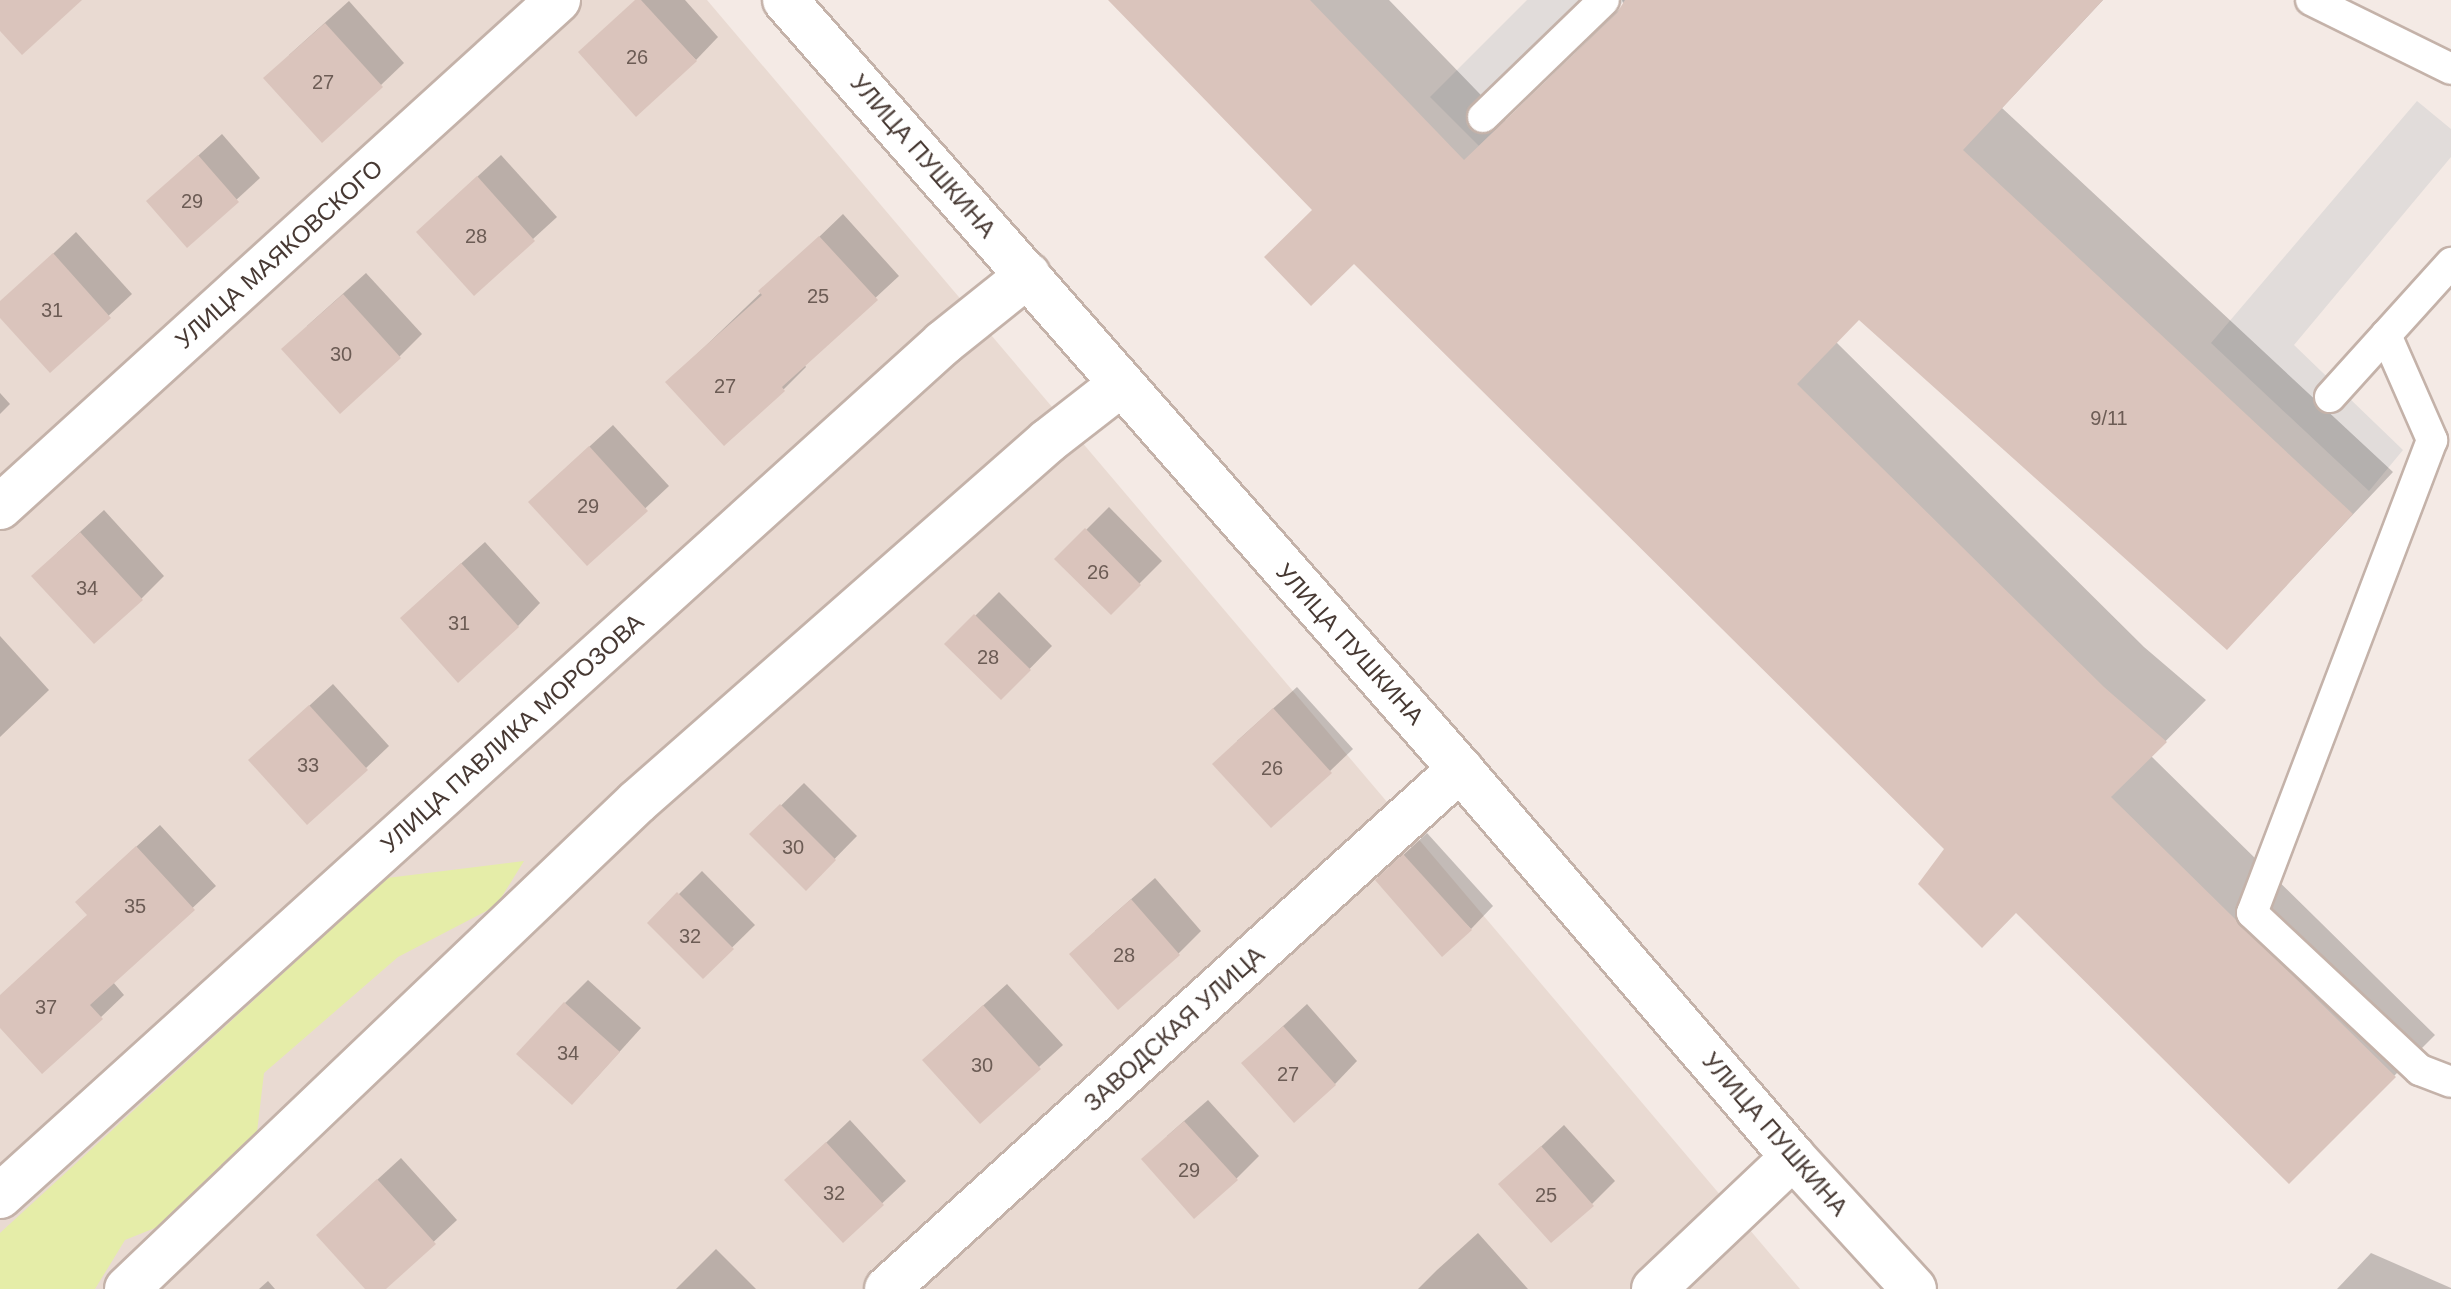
<!DOCTYPE html>
<html>
<head>
<meta charset="utf-8">
<style>
	body { margin:0 }
	#map { position:relative; width:2451px; height:1289px; overflow:hidden; background:#f4eae5; font-family:Helvetica,sans-serif }
	div>[style] { position:absolute }
	.residential>* { inset:0; background:#e9dad2 }
	.green>* { inset:0; background:#e5eda8 }
	.parking>* { inset:0; background:#e1dcda }
	.shadow>* { inset:0; background:#0003 }
	.building>* { inset:0; background:#dac4bc }
	.roads { filter:drop-shadow(2px 0 #c4b2a9) drop-shadow(-2px 0 #c4b2a9) drop-shadow(0 2px #c4b2a9) drop-shadow(0 -2px #c4b2a9) }
	.lane>* { height:30px; margin:-15px; padding:0 15px; transform-origin:15px; border-radius:15px; background:#fff }
	.street>* { height:44px; margin:-22px; padding:0 22px; transform-origin:22px; border-radius:22px; background:#fff }
	span { translate:-50% -50%; white-space:nowrap; text-align:center; line-height:1.15; -webkit-text-stroke:8px #fff; paint-order:stroke }
	.number-label { font-size:20px; color:#6c5c55 }
	.number-label span { -webkit-text-stroke-width:0 }
	.street-label { font-size:24px; color:#473933 }
</style>
</head>
<body>
<div id="map">
	<div class="residential">
		<div style="clip-path:polygon(0 0,707px 0,1800px 1289px,0 1289px)"></div>
	</div>
	<div class="green">
		<div style="clip-path:polygon(524px 861px,496px 906px,398px 957px,264px 1073px,257px 1132px,180px 1218px,125px 1240px,95px 1289px,0 1289px,0 1233px,387px 878px)"></div>
	</div>
	<div class="parking">
		<div style="clip-path:polygon(1527px 0,1625px 0,1479px 146px,1430px 97px)"></div>
		<div style="clip-path:polygon(2417px 101px,2451px 129px,2451px 157px,2294px 345px,2403px 450px,2369px 491px,2211px 343px)"></div>
	</div>
	<div class="shadow">
		<div style="clip-path:polygon(636px 0,685px 0,718px 37px,696px 60px)"></div>
		<div style="clip-path:polygon(1111px 0,1389px 0,1506px 121px,1624px 5px,1622px 0,2103px 0,2002px 108px,2393px 472px,2227px 648px,1860px 318px,1836px 342px,2144px 647px,2206px 700px,2151px 756px,2435px 1035px,2289px 1181px,2016px 911px,1947px 848px)"></div>
		<div style="clip-path:polygon(349px 1px,404px 63px,381px 85px,289px 55px)"></div>
		<div style="clip-path:polygon(222px 134px,260px 178px,187px 245px,148px 201px)"></div>
		<div style="clip-path:polygon(501px 155px,557px 217px,474px 293px,442px 209px)"></div>
		<div style="clip-path:polygon(843px 214px,899px 276px,804px 364px,806px 367px,784px 389px,668px 382px)"></div>
		<div style="clip-path:polygon(76px 232px,132px 294px,50px 370px,0 315px,0 304px)"></div>
		<div style="clip-path:polygon(366px 273px,422px 334px,399px 357px,307px 326px)"></div>
		<div style="clip-path:polygon(0 393px,10px 404px,0 414px)"></div>
		<div style="clip-path:polygon(613px 425px,669px 486px,587px 563px,554px 479px)"></div>
		<div style="clip-path:polygon(1109px 507px,1162px 561px,1111px 612px,1057px 559px)"></div>
		<div style="clip-path:polygon(104px 510px,164px 576px,141px 599px,57px 553px)"></div>
		<div style="clip-path:polygon(485px 542px,540px 603px,518px 626px,425px 596px)"></div>
		<div style="clip-path:polygon(999px 592px,1052px 646px,1001px 698px,947px 644px)"></div>
		<div style="clip-path:polygon(0 636px,49px 690px,0 737px)"></div>
		<div style="clip-path:polygon(333px 684px,389px 746px,366px 768px,274px 738px)"></div>
		<div style="clip-path:polygon(1297px 687px,1353px 749px,1330px 771px,1237px 741px)"></div>
		<div style="clip-path:polygon(804px 783px,857px 836px,806px 888px,752px 834px)"></div>
		<div style="clip-path:polygon(160px 825px,216px 886px,113px 982px,124px 995px,101px 1017px,0 1025px,0 996px,89px 914px,101px 879px)"></div>
		<div style="clip-path:polygon(1427px 833px,1493px 906px,1471px 929px,1400px 858px)"></div>
		<div style="clip-path:polygon(702px 871px,755px 925px,703px 976px,650px 923px)"></div>
		<div style="clip-path:polygon(1155px 878px,1201px 931px,1178px 954px,1095px 931px)"></div>
		<div style="clip-path:polygon(588px 980px,641px 1028px,595px 1079px,565px 1003px)"></div>
		<div style="clip-path:polygon(1007px 984px,1063px 1045px,980px 1121px,948px 1037px)"></div>
		<div style="clip-path:polygon(1307px 1004px,1357px 1061px,1335px 1084px,1243px 1063px)"></div>
		<div style="clip-path:polygon(1208px 1100px,1259px 1156px,1236px 1179px,1167px 1136px)"></div>
		<div style="clip-path:polygon(850px 1120px,906px 1181px,843px 1240px,810px 1158px)"></div>
		<div style="clip-path:polygon(1564px 1125px,1615px 1181px,1592px 1204px,1501px 1184px)"></div>
		<div style="clip-path:polygon(401px 1158px,457px 1220px,383px 1289px,368px 1289px,342px 1212px)"></div>
		<div style="clip-path:polygon(1478px 1233px,1528px 1289px,1418px 1289px,1437px 1270px)"></div>
		<div style="clip-path:polygon(716px 1249px,756px 1289px,676px 1289px)"></div>
		<div style="clip-path:polygon(2371px 1253px,2451px 1288px,2451px 1289px,2337px 1289px)"></div>
		<div style="clip-path:polygon(268px 1281px,275px 1289px,259px 1289px)"></div>
	</div>
	<div class="building">
		<div style="clip-path:polygon(0 0,82px 0,22px 55px,0 31px)"></div>
		<div style="clip-path:polygon(635px 0,641px 0,697px 61px,636px 117px,578px 52px)"></div>
		<div style="clip-path:polygon(1108px 0,1310px 0,1464px 160px,1617px 13px,1625px 0,2103px 0,1963px 150px,2353px 514px,2227px 650px,1859px 320px,1797px 384px,2104px 687px,2167px 742px,2111px 797px,2396px 1077px,2289px 1184px,2016px 913px,1982px 948px,1918px 884px,1944px 849px,1354px 264px,1311px 306px,1264px 257px,1312px 210px)"></div>
		<div style="clip-path:polygon(325px 23px,383px 87px,322px 143px,263px 78px)"></div>
		<div style="clip-path:polygon(198px 155px,239px 202px,187px 248px,146px 201px)"></div>
		<div style="clip-path:polygon(477px 176px,535px 241px,474px 296px,416px 232px)"></div>
		<div style="clip-path:polygon(819px 236px,878px 300px,782px 387px,785px 391px,724px 446px,665px 382px,762px 295px,758px 291px)"></div>
		<div style="clip-path:polygon(53px 253px,111px 318px,50px 373px,0 318px,0 301px)"></div>
		<div style="clip-path:polygon(343px 294px,401px 358px,340px 414px,281px 349px)"></div>
		<div style="clip-path:polygon(589px 446px,648px 511px,587px 566px,528px 502px)"></div>
		<div style="clip-path:polygon(1085px 528px,1141px 585px,1111px 615px,1054px 559px)"></div>
		<div style="clip-path:polygon(80px 532px,143px 600px,94px 644px,31px 576px)"></div>
		<div style="clip-path:polygon(461px 563px,519px 627px,458px 683px,400px 618px)"></div>
		<div style="clip-path:polygon(974px 614px,1031px 670px,1001px 700px,944px 644px)"></div>
		<div style="clip-path:polygon(309px 705px,368px 770px,307px 825px,248px 760px)"></div>
		<div style="clip-path:polygon(1273px 708px,1332px 773px,1271px 828px,1212px 764px)"></div>
		<div style="clip-path:polygon(780px 804px,836px 860px,806px 891px,749px 834px)"></div>
		<div style="clip-path:polygon(136px 846px,195px 910px,90px 1005px,103px 1019px,42px 1074px,0 1028px,0 995px,87px 915px,75px 902px)"></div>
		<div style="clip-path:polygon(1403px 854px,1472px 930px,1442px 957px,1375px 880px)"></div>
		<div style="clip-path:polygon(677px 892px,734px 949px,703px 979px,647px 923px)"></div>
		<div style="clip-path:polygon(1131px 899px,1180px 955px,1118px 1010px,1069px 954px)"></div>
		<div style="clip-path:polygon(564px 1002px,620px 1052px,572px 1105px,516px 1054px)"></div>
		<div style="clip-path:polygon(983px 1005px,1041px 1069px,980px 1124px,922px 1060px)"></div>
		<div style="clip-path:polygon(1283px 1026px,1336px 1085px,1294px 1123px,1241px 1063px)"></div>
		<div style="clip-path:polygon(1184px 1121px,1238px 1180px,1194px 1219px,1141px 1159px)"></div>
		<div style="clip-path:polygon(826px 1142px,884px 1205px,843px 1243px,784px 1180px)"></div>
		<div style="clip-path:polygon(1541px 1146px,1594px 1206px,1551px 1243px,1498px 1184px)"></div>
		<div style="clip-path:polygon(377px 1179px,436px 1244px,386px 1289px,365px 1289px,316px 1235px)"></div>
	</div>
	<div class="roads">
		<div class="lane">
			<div style="left:2311px;top:0;width:156px;rotate:26.2deg"></div>
			<div style="left:1483px;top:117px;width:168px;rotate:-44deg"></div>
			<div style="left:2386px;top:335px;width:115px;rotate:66.3deg"></div>
			<div style="left:2432px;top:440px;width:506px;rotate:110.83deg"></div>
			<div style="left:2252px;top:913px;width:230px;rotate:43.1deg"></div>
			<div style="left:2420px;top:1070px;width:33px;rotate:21deg"></div>
			<div style="left:2330px;top:397px;width:181px;rotate:-47.9deg"></div>
		</div>
		<div class="street">
			<div style="left:785px;top:0;width:1023px;rotate:48.72deg"></div>
			<div style="left:1460px;top:769px;width:511px;rotate:49.36deg"></div>
			<div style="left:1793px;top:1157px;width:179px;rotate:47.5deg"></div>
			<div style="left:0;top:507px;width:754px;rotate:-42.26deg"></div>
			<div style="left:0;top:1196px;width:1272px;rotate:-42.13deg"></div>
			<div style="left:943px;top:343px;width:109px;rotate:-38.7deg"></div>
			<div style="left:127px;top:1289px;width:705px;rotate:-43.68deg"></div>
			<div style="left:637px;top:802px;width:547px;rotate:-41.29deg"></div>
			<div style="left:1048px;top:441px;width:91px;rotate:-37.9deg"></div>
			<div style="left:887px;top:1289px;width:774px;rotate:-42.22deg"></div>
			<div style="left:1654px;top:1289px;width:192px;rotate:-43.5deg"></div>
		</div>
	</div>
	<div class="number-label">
		<span style="left:637px;top:57px">26</span>
		<span style="left:323px;top:82px">27</span>
		<span style="left:192px;top:201px">29</span>
		<span style="left:476px;top:236px">28</span>
		<span style="left:818px;top:296px">25</span>
		<span style="left:52px;top:310px">31</span>
		<span style="left:341px;top:354px">30</span>
		<span style="left:725px;top:386px">27</span>
		<span style="left:2109px;top:418px">9/11</span>
		<span style="left:588px;top:506px">29</span>
		<span style="left:1098px;top:572px">26</span>
		<span style="left:87px;top:588px">34</span>
		<span style="left:459px;top:623px">31</span>
		<span style="left:988px;top:657px">28</span>
		<span style="left:308px;top:765px">33</span>
		<span style="left:1272px;top:768px">26</span>
		<span style="left:793px;top:847px">30</span>
		<span style="left:135px;top:906px">35</span>
		<span style="left:690px;top:936px">32</span>
		<span style="left:1124px;top:955px">28</span>
		<span style="left:46px;top:1007px">37</span>
		<span style="left:568px;top:1053px">34</span>
		<span style="left:982px;top:1065px">30</span>
		<span style="left:1288px;top:1074px">27</span>
		<span style="left:1189px;top:1170px">29</span>
		<span style="left:834px;top:1193px">32</span>
		<span style="left:1546px;top:1195px">25</span>
	</div>
	<div class="street-label">
		<span style="left:923px;top:156px;rotate:49deg">УЛИЦА ПУШКИНА</span>
		<span style="left:279px;top:254px;rotate:-42deg">УЛИЦА МАЯКОВСКОГО</span>
		<span style="left:1350px;top:644px;rotate:48deg">УЛИЦА ПУШКИНА</span>
		<span style="left:512px;top:733px;rotate:-42deg">УЛИЦА ПАВЛИКА МОРОЗОВА</span>
		<span style="left:1174px;top:1029px;rotate:-42deg">ЗАВОДСКАЯ УЛИЦА</span>
		<span style="left:1775px;top:1134px;rotate:49deg">УЛИЦА ПУШКИНА</span>
	</div>
</div>
</body>
</html>
